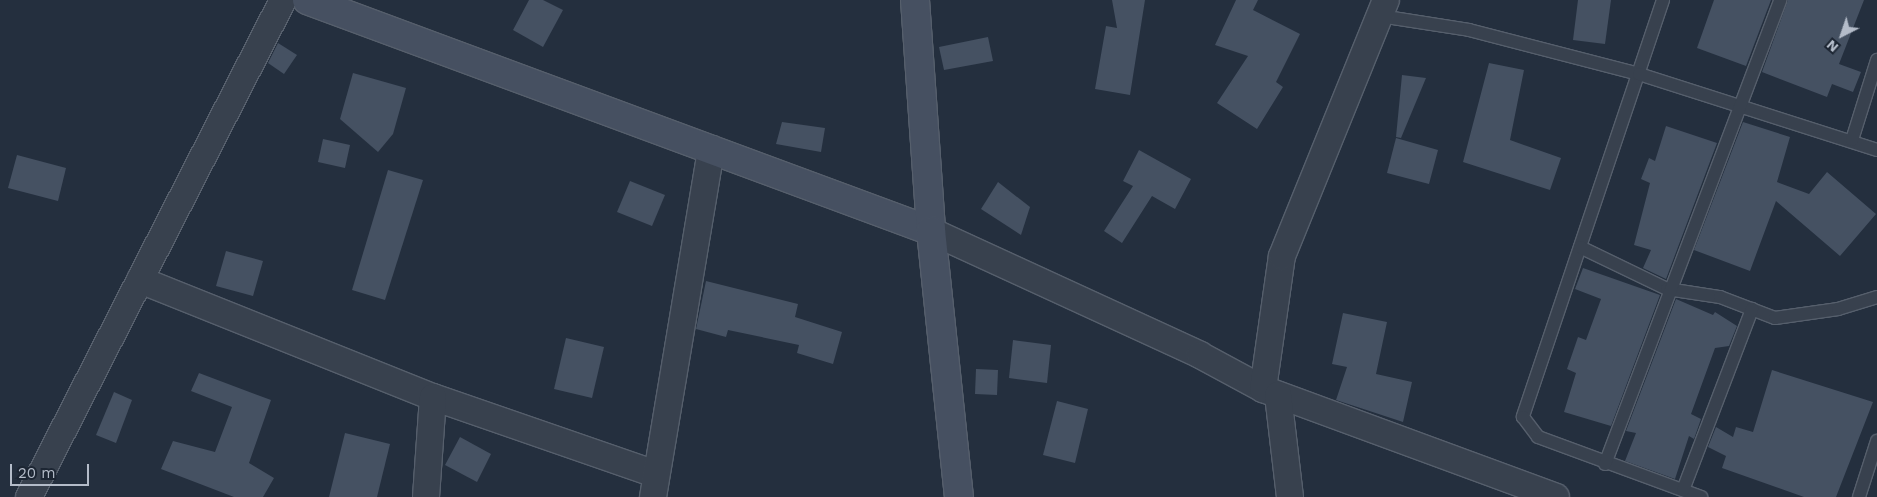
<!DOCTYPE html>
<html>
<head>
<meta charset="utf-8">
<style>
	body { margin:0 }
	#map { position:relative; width:1877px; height:497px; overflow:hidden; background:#242f3e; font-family:"Work Sans",sans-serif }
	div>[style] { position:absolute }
	.building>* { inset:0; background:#455162 }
	.roads { filter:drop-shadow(1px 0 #565f6c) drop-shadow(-1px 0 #565f6c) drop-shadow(0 1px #565f6c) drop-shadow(0 -1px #565f6c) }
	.lane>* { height:12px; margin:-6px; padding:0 6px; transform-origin:6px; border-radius:6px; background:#38414e }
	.street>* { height:26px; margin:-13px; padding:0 13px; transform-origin:13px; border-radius:13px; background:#38414e }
	.secondary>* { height:28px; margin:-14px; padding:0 14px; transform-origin:14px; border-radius:14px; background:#465061 }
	span { translate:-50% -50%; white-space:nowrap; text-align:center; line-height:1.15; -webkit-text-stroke:5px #1d2633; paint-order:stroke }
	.north { position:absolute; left:1817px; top:10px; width:50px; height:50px; -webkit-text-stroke:4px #1d2633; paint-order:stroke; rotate:221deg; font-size:14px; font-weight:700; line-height:20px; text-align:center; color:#b4bcc9 }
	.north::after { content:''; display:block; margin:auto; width:18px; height:22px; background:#b4bcc9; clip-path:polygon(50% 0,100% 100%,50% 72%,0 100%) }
	.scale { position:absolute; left:10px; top:464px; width:79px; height:22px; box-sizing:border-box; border:2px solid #b4bcc9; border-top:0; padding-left:6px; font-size:15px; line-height:18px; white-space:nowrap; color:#b4bcc9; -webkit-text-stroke:4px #1d2633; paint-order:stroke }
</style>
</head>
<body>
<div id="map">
	<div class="building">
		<div style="clip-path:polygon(529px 0,543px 0,563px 10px,543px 47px,513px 30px)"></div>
		<div style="clip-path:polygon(1112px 0,1145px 0,1130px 95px,1095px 89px,1106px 26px,1117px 28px)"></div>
		<div style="clip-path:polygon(1236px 0,1258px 0,1253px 10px,1300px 34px,1276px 82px,1283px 87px,1257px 129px,1217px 103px,1248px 56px,1215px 45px)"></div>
		<div style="clip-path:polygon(1578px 0,1611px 0,1605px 44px,1573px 40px)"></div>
		<div style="clip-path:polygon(1714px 0,1771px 0,1746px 66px,1697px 48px)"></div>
		<div style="clip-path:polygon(1788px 0,1864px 0,1839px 64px,1861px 72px,1853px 92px,1832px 84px,1827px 97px,1762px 72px)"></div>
		<div style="clip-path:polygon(988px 37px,993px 61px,944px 70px,939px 47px)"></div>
		<div style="clip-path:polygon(278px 43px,297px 55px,284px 74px,268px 63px)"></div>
		<div style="clip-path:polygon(1489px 63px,1524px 70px,1510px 140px,1561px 158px,1550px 190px,1463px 162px)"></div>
		<div style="clip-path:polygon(353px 73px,406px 88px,393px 134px,378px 152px,340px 119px)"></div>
		<div style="clip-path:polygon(1402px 75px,1426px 78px,1401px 138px,1396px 137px)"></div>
		<div style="clip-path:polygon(782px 122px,825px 128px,821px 152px,776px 144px)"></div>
		<div style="clip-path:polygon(1743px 122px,1790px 137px,1777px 182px,1809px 194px,1827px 172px,1876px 214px,1840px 256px,1776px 201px,1750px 271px,1694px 250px)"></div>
		<div style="clip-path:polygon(1666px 126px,1717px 143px,1666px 279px,1643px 268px,1651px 250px,1634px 245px,1650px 183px,1641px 179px,1649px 158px,1655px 161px)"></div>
		<div style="clip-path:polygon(1396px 138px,1438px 150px,1429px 184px,1387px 173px)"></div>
		<div style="clip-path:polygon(323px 139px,350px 145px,345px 168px,318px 162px)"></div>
		<div style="clip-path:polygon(1139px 150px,1191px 179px,1175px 209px,1152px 196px,1122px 243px,1104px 231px,1133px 186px,1123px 181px)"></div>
		<div style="clip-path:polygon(17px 155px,66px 168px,58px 201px,8px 188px)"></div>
		<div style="clip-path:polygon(388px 170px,423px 180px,385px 300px,352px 290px)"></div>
		<div style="clip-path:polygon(630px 181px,665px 195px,652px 226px,617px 212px)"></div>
		<div style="clip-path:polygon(998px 182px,1030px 207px,1021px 235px,981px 209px)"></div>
		<div style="clip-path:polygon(226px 251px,263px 261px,253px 296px,216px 286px)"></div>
		<div style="clip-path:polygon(1583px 268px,1660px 295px,1611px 426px,1564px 412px,1576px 373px,1567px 369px,1578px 337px,1586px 340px,1601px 299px,1575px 289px)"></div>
		<div style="clip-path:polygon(706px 281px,798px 304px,795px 317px,842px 332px,833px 364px,797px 353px,799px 345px,728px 330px,726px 337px,696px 329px)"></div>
		<div style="clip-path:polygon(1676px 299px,1713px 315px,1715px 312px,1737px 326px,1729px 346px,1715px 348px,1691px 414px,1701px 419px,1694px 439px,1689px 436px,1675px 479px,1625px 461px,1636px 433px,1626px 431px)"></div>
		<div style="clip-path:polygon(1343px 313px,1387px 322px,1376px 374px,1412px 382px,1403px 422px,1336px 400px,1347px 367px,1332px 364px)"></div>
		<div style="clip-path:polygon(566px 338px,604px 347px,592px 398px,554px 389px)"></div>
		<div style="clip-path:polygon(1013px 340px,1051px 345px,1047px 383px,1009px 378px)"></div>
		<div style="clip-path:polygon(976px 369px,998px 370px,997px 395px,975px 394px)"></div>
		<div style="clip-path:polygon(1772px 370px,1873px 402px,1836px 497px,1804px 497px,1722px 468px,1726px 456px,1708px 447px,1716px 427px,1733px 437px,1736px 427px,1753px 432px)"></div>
		<div style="clip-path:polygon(199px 373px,271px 400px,249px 463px,274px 478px,263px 497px,234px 497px,161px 469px,173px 441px,215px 452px,232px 407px,191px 391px)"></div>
		<div style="clip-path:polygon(114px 392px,132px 400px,116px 443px,96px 435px)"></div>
		<div style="clip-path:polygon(1057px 401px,1088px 409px,1075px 463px,1043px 455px)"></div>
		<div style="clip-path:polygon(345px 433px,390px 444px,377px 497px,329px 497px)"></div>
		<div style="clip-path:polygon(460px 437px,491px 454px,477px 482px,445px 465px)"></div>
	</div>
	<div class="roads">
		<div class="lane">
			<div style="left:1663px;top:0;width:440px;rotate:108.6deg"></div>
			<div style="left:1523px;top:417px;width:25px;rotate:53deg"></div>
			<div style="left:1538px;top:437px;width:174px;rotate:20.2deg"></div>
			<div style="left:1380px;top:16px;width:90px;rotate:8.9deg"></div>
			<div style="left:1469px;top:30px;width:176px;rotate:14.5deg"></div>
			<div style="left:1639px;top:74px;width:250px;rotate:17.7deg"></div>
			<div style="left:1852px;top:140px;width:84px;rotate:-72.6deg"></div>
			<div style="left:1580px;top:247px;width:97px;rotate:25.8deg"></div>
			<div style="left:1667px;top:289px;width:54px;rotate:8.6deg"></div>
			<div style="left:1720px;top:297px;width:59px;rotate:20.9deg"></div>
			<div style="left:1775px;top:318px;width:64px;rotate:-8.1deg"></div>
			<div style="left:1838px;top:309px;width:41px;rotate:-17.1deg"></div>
			<div style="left:1605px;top:464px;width:496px;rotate:-69.3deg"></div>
			<div style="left:1683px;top:490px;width:194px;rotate:-69.1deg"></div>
			<div style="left:1859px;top:497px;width:59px;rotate:-72.2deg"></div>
		</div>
		<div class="street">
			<div style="left:931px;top:231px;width:296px;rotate:24.7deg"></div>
			<div style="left:1200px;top:355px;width:72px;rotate:28.4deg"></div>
			<div style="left:1263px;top:389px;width:312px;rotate:20.2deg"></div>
			<div style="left:140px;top:280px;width:315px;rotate:21.8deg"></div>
			<div style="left:433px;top:397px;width:235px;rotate:19.1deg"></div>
			<div style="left:1263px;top:389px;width:134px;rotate:-81.9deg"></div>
			<div style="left:1282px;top:256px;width:276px;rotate:-67.9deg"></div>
			<div style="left:1278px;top:395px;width:103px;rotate:83.3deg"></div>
			<div style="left:29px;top:497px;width:558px;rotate:-62.93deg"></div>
			<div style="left:426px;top:497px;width:100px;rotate:-86deg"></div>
			<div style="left:653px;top:497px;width:353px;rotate:-80.5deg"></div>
		</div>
		<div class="secondary">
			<div style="left:307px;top:0;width:665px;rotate:20.31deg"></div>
			<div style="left:915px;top:0;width:232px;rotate:86deg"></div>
			<div style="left:931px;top:231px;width:267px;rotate:84deg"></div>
		</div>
	</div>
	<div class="north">N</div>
	<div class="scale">20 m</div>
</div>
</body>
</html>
